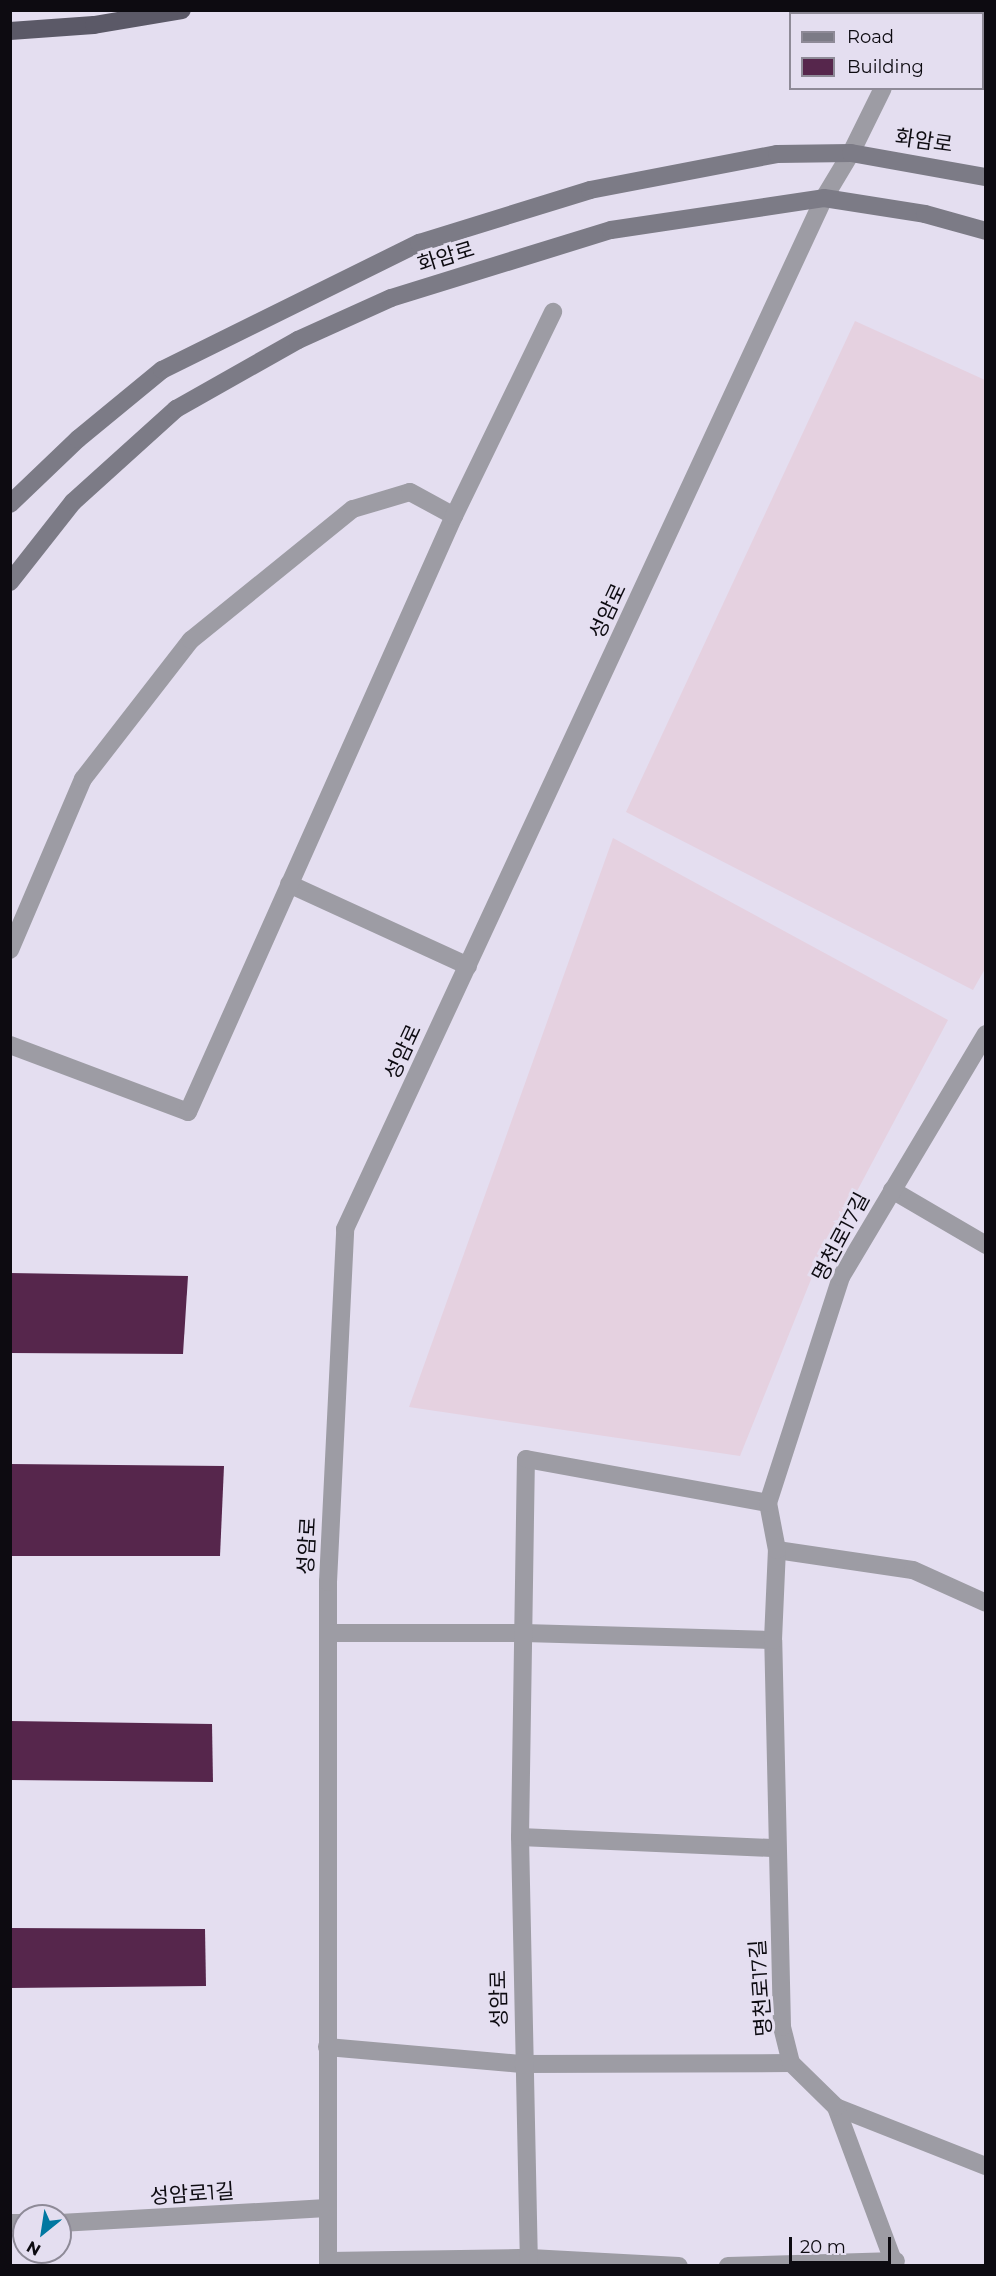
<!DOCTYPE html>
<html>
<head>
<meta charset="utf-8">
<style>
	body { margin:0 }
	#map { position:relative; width:996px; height:2276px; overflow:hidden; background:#e4def0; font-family:Montserrat,"Noto Sans KR",sans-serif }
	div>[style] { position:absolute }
	.education>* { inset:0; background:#e5d1e0 }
	.building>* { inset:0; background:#56264c }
	.minor>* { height:18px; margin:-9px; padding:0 9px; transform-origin:9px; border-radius:9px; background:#9d9ca4 }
	.tertiary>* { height:18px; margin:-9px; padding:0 9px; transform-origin:9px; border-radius:9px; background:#9d9ca4 }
	.secondary>* { height:18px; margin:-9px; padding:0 9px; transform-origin:9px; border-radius:9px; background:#7c7b86 }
	.trunk>* { height:18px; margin:-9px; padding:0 9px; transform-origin:9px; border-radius:9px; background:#5b5967 }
	span { translate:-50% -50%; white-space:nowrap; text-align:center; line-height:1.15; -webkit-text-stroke:6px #e4def0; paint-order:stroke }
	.street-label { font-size:21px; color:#0d0b11 }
	.frame { position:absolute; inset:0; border:12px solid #0d0b11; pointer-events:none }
	.legend { position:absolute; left:789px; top:12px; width:195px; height:78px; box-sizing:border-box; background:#e4def0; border:2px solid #8e8a97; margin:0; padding:8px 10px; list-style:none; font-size:18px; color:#0d0b11 }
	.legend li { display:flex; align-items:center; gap:12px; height:30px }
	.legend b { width:30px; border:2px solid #8e8a97 }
	.north { position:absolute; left:12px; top:2204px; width:60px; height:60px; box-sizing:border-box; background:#e4def0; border:2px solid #8e8a97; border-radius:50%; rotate:210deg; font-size:16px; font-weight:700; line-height:24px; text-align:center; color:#0d0b11 }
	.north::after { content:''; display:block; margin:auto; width:21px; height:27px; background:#0178a1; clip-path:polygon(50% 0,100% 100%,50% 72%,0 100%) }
	.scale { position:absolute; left:789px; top:2237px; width:102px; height:27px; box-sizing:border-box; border:3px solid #0d0b11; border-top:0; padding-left:8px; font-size:18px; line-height:21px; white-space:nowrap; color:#0d0b11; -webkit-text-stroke:4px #e4def0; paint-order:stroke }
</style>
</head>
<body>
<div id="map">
	<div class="education">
		<div style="clip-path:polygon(855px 321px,985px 380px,986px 967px,973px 990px,626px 812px)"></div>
		<div style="clip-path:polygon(613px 838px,948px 1020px,814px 1272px,740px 1456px,409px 1407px)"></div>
	</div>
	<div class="building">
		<div style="clip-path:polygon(10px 1273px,188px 1276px,183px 1354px,10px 1353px)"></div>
		<div style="clip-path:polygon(10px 1464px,224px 1466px,220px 1556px,10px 1556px)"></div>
		<div style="clip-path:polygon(10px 1721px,212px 1724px,213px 1782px,10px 1780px)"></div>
		<div style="clip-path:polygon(10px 1928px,205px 1929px,206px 1986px,10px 1988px)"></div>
	</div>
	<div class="minor">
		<div style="left:824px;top:198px;width:52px;rotate:-59deg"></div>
		<div style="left:289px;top:884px;width:197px;rotate:24.6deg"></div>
		<div style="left:10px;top:950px;width:186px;rotate:-66.9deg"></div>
		<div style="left:83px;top:779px;width:176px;rotate:-52.2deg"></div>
		<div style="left:191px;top:640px;width:208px;rotate:-39deg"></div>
		<div style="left:353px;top:509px;width:59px;rotate:-16.6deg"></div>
		<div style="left:410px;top:492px;width:50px;rotate:28.6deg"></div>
		<div style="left:10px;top:1045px;width:190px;rotate:20.6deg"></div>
		<div style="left:188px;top:1112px;width:653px;rotate:-65.95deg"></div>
		<div style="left:454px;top:516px;width:227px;rotate:-64.1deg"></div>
		<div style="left:892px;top:1190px;width:109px;rotate:30.3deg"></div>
		<div style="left:777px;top:1550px;width:137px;rotate:8.4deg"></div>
		<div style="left:913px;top:1570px;width:80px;rotate:24.3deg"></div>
		<div style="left:328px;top:1633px;width:196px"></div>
		<div style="left:524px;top:1633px;width:249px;rotate:1.6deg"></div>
		<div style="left:520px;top:1837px;width:257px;rotate:2.5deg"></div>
		<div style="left:327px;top:2047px;width:197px;rotate:5deg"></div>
		<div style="left:523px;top:2064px;width:268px;rotate:-0.2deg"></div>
		<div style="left:836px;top:2107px;width:161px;rotate:21.5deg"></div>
		<div style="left:10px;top:2223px;width:14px"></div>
		<div style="left:60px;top:2223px;width:267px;rotate:-3.2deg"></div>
		<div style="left:328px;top:2261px;width:202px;rotate:-0.9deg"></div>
		<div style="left:530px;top:2258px;width:149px;rotate:3.1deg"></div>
		<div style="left:529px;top:2266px;width:429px;rotate:-91.2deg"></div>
		<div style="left:520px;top:1837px;width:378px;rotate:-89.1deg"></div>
		<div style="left:526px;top:1459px;width:246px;rotate:10.3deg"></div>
		<div style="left:728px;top:2266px;width:168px;rotate:-1.7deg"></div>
		<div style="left:895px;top:2266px;width:170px;rotate:-110.4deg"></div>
		<div style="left:836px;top:2107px;width:63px;rotate:-135.6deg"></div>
		<div style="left:791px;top:2063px;width:37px;rotate:-104deg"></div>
		<div style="left:782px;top:2027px;width:387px;rotate:-91.3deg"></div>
		<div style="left:773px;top:1640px;width:90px;rotate:-87.5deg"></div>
		<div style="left:777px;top:1550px;width:48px;rotate:-100.8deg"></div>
		<div style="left:768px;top:1503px;width:237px;rotate:-72.1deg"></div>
		<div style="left:841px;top:1277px;width:283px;rotate:-59.2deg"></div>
	</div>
	<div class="tertiary">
		<div style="left:920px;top:14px;width:4px;rotate:-63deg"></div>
		<div style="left:851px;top:153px;width:72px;rotate:-63.8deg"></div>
		<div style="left:328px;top:2266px;width:684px;rotate:-90deg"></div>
		<div style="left:328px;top:1582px;width:353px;rotate:-87.2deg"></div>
		<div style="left:345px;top:1229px;width:1137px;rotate:-65.08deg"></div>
	</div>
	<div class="secondary">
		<div style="left:10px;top:504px;width:94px;rotate:-43.7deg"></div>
		<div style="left:78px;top:439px;width:109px;rotate:-39.4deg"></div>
		<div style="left:162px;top:370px;width:287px;rotate:-26.3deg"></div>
		<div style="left:419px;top:243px;width:179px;rotate:-17.2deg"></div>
		<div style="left:590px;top:190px;width:190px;rotate:-10.9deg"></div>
		<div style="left:777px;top:154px;width:74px;rotate:-0.8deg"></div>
		<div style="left:851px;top:153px;width:137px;rotate:10.1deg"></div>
		<div style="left:10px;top:582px;width:102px;rotate:-51.8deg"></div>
		<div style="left:73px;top:502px;width:139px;rotate:-42.1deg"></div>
		<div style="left:176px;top:409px;width:140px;rotate:-29.5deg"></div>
		<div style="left:298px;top:340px;width:102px;rotate:-24.3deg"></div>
		<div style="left:391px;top:298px;width:230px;rotate:-17.2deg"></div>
		<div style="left:611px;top:230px;width:215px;rotate:-8.5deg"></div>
		<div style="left:824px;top:198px;width:102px;rotate:9deg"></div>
		<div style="left:925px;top:214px;width:63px;rotate:15.6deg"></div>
	</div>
	<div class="trunk">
		<div style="left:10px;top:31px;width:84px;rotate:-4.1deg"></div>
		<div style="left:94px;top:25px;width:89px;rotate:-9.7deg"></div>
	</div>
	<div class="street-label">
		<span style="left:924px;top:141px;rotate:8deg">화암로</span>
		<span style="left:446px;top:257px;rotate:-17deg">화암로</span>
		<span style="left:608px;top:611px;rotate:-65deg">성암로</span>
		<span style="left:403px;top:1052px;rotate:-65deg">성암로</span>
		<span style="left:841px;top:1237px;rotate:-62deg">명천로17길</span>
		<span style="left:307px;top:1546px;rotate:-87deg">성암로</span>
		<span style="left:761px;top:1988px;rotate:-94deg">명천로17길</span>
		<span style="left:499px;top:1999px;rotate:-91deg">성암로</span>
		<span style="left:192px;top:2194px;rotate:-4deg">성암로1길</span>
	</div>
	<div class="frame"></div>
	<ul class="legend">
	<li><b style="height:8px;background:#7c7b86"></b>Road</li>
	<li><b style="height:16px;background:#56264c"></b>Building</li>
	</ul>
	<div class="north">N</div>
	<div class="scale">20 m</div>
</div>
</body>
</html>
